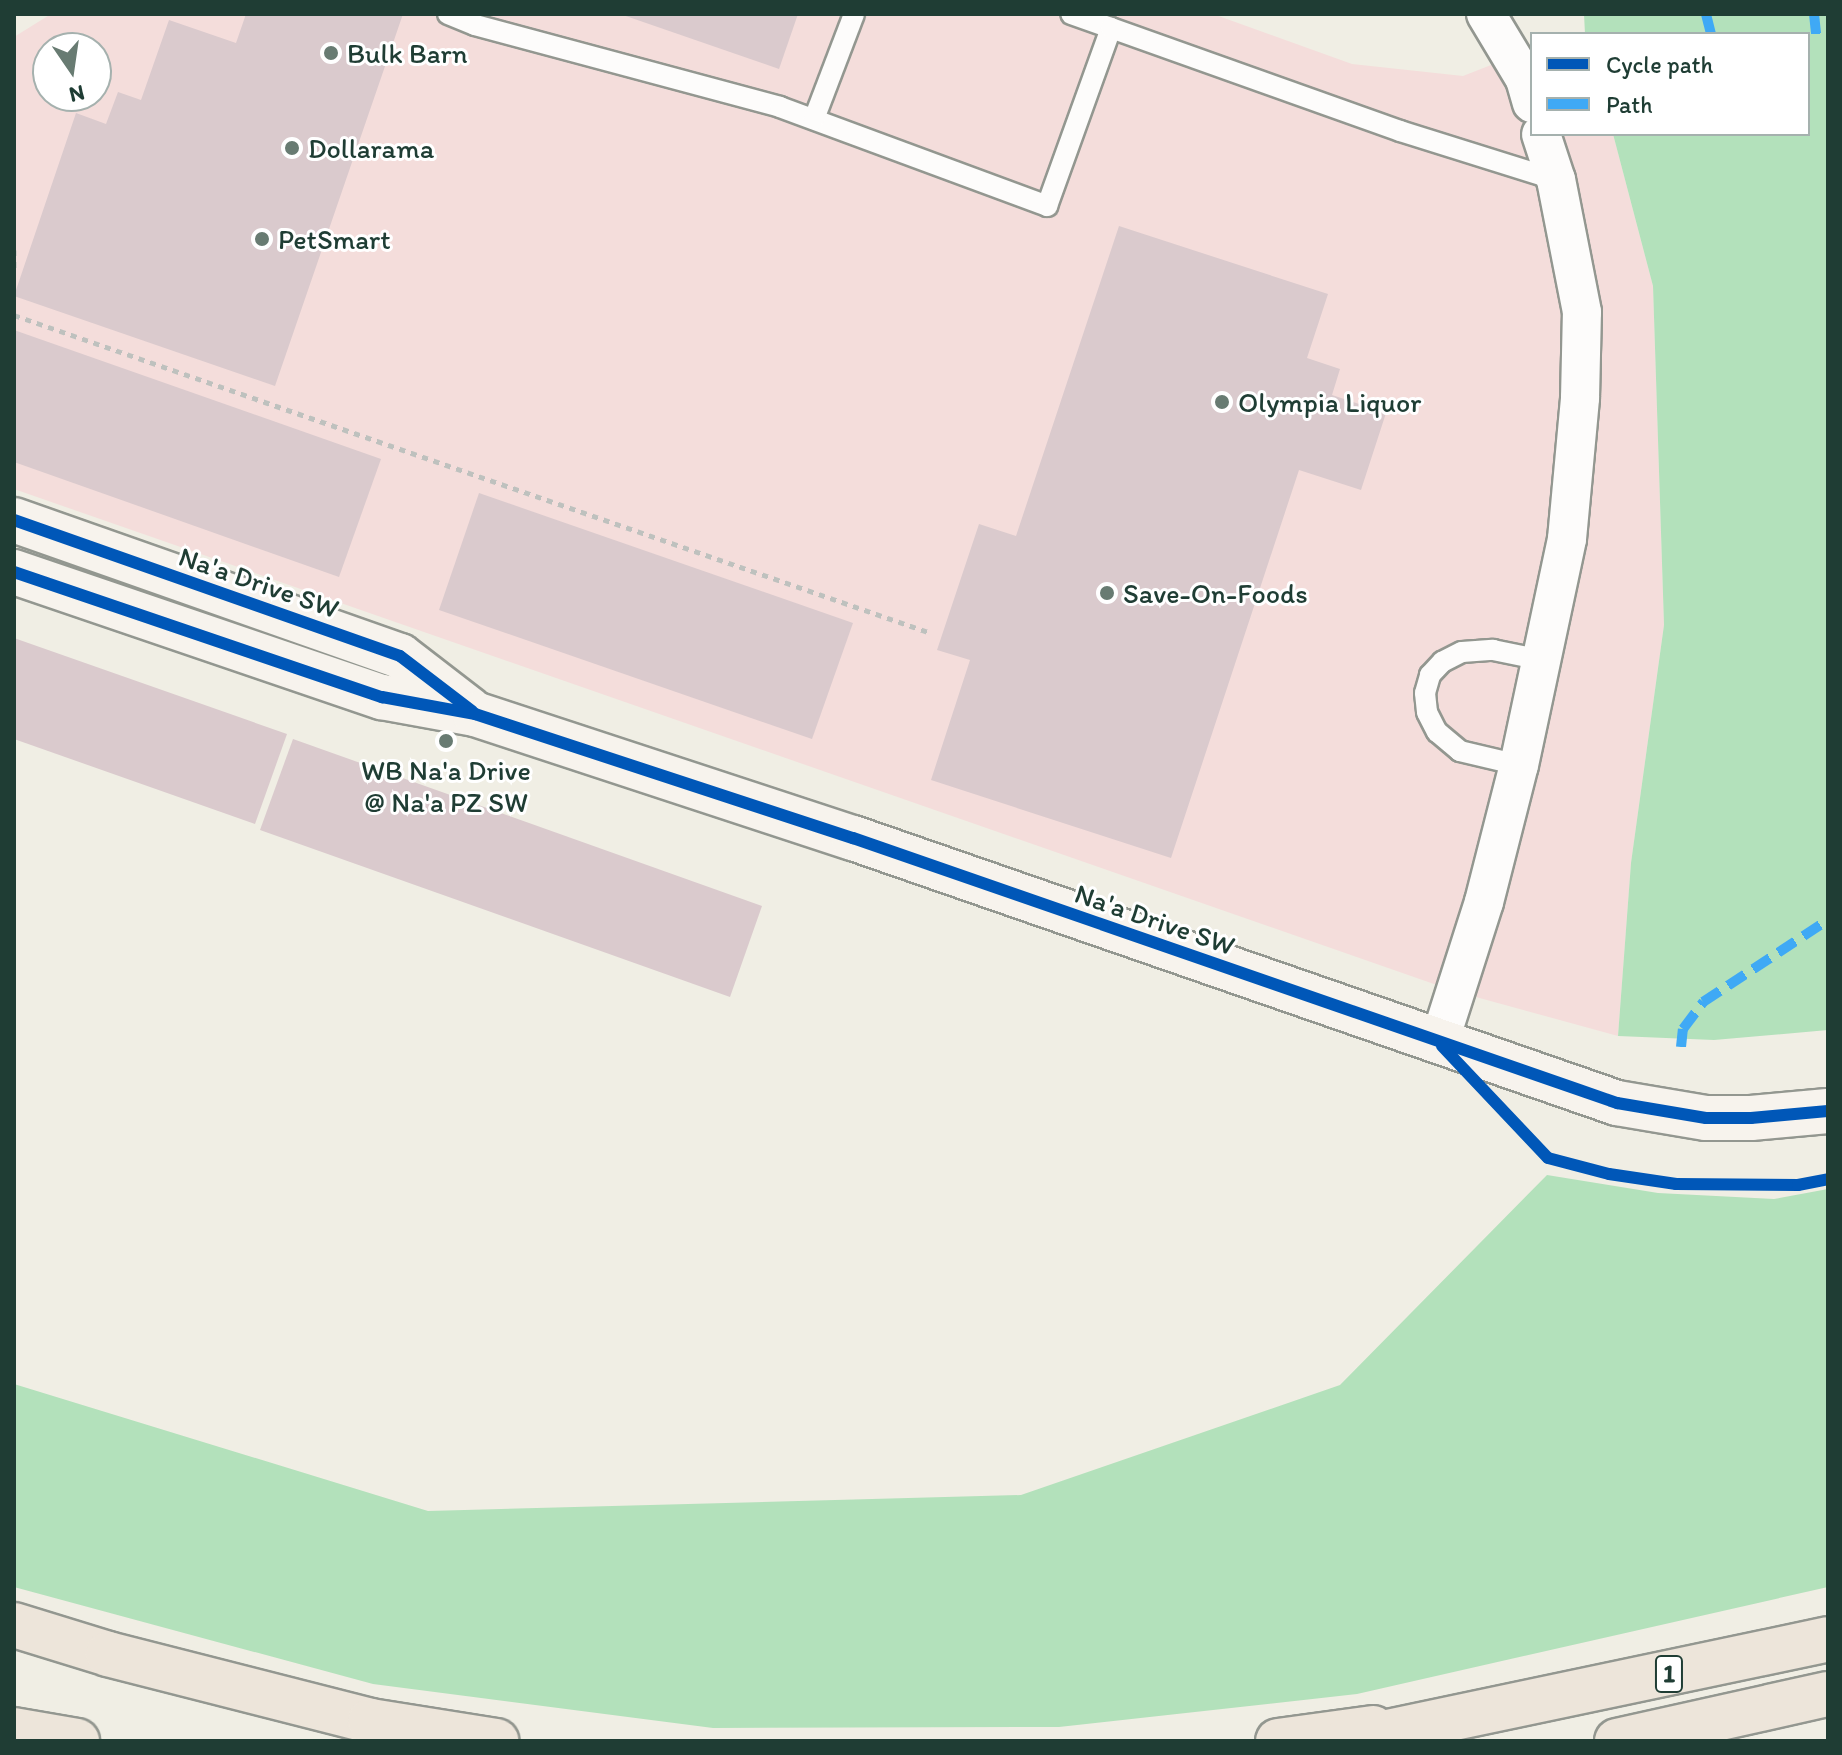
<!DOCTYPE html>
<html>
<head>
<meta charset="utf-8">
<style>
	body { margin:0 }
	#map { position:relative; width:1842px; height:1755px; overflow:hidden; background:#f0eee4; font-family:Itim,sans-serif }
	div>[style] { position:absolute }
	.built>* { inset:0; background:#f4dddb }
	.green>* { inset:0; background:#b3e1bb }
	.building>* { inset:0; background:#dacacd }
	.path>* { height:5px; margin-top:-2.5px; transform-origin:0; background:repeating-linear-gradient(90deg,#bec1be 0 6px,transparent 0 12px) }
	.roads { filter:drop-shadow(2px 0 #939790) drop-shadow(-2px 0 #939790) drop-shadow(0 2px #939790) drop-shadow(0 -2px #939790) }
	.lane>* { height:20px; margin:-10px; padding:0 10px; transform-origin:10px; border-radius:10px; background:#fdfcfb }
	.street>* { height:38px; margin:-19px; padding:0 19px; transform-origin:19px; border-radius:19px; background:#fdfcfb }
	.secondary>* { height:44px; margin:-22px; padding:0 22px; transform-origin:22px; border-radius:22px; background:#f7f3ed }
	.highway>* { height:44px; margin:-22px; padding:0 22px; transform-origin:22px; border-radius:22px; background:#ede5da }
	.quiet>* { height:10px; margin-top:-5px; transform-origin:0; background:repeating-linear-gradient(90deg,#3fa9f5 0 20px,transparent 0 30px) }
	.cycleway>* { height:12px; margin:-6px; padding:0 6px; transform-origin:6px; border-radius:6px; background:#0057b8 }
	.dots>* { width:22px; height:22px; translate:-50% -50%; box-sizing:border-box; border:4px solid #fff; border-radius:50% }
	span { translate:-50% -50%; white-space:nowrap; text-align:center; line-height:1.15; -webkit-text-stroke:6px #fff; paint-order:stroke }
	.shield-label span { padding:2px 6px; background:#fff; border:2px solid; border-radius:6px; -webkit-text-stroke-width:0 }
	.shield-label { font-size:26px; color:#1f3d34; font-weight:700 }
	.poi-label { font-size:28px; color:#1f3d34 }
	.left { translate:0 -50%; text-align:left }
	.street-label { font-size:28px; color:#1f3d34 }
	.frame { position:absolute; inset:0; border:16px solid #1f3d34; pointer-events:none }
	.legend { position:absolute; left:1530px; top:32px; width:280px; height:104px; box-sizing:border-box; background:#fff; border:2px solid #a5b1ae; margin:0; padding:10px 14px; list-style:none; font-size:24px; color:#1f3d34 }
	.legend li { display:flex; align-items:center; gap:16px; height:40px }
	.legend b { width:40px; border:2px solid #a5b1ae }
	.north { position:absolute; left:32px; top:32px; width:80px; height:80px; box-sizing:border-box; background:#fff; border:2px solid #a5b1ae; border-radius:50%; rotate:167deg; font-size:22px; font-weight:700; line-height:32px; text-align:center; color:#1f3d34 }
	.north::after { content:''; display:block; margin:auto; width:28px; height:36px; background:#687b72; clip-path:polygon(50% 0,100% 100%,50% 72%,0 100%) }
</style>
</head>
<body>
<div id="map">
	<div class="built">
		<div style="clip-path:polygon(evenodd,51px 14px,1213px 14px,1352px 64px,1463px 76px,1532px 49px,1532px 134px,1613px 134px,1653px 286px,1664px 625px,1631px 863px,1618px 1036px,1454px 991px,14px 489px,14px 37px,51px 14px,48px 48px,96px 48px,96px 96px,48px 96px,48px 48px)"></div>
	</div>
	<div class="green">
		<div style="clip-path:polygon(1584px 14px,1828px 14px,1828px 1030px,1714px 1040px,1618px 1036px,1631px 863px,1664px 625px,1653px 286px,1613px 134px,1808px 134px,1808px 34px,1585px 34px)"></div>
		<div style="clip-path:polygon(1547px 1175px,1658px 1193px,1774px 1199px,1828px 1189px,1828px 1587px,1357px 1694px,1059px 1727px,713px 1728px,373px 1684px,14px 1587px,14px 1384px,428px 1511px,1021px 1495px,1340px 1385px)"></div>
	</div>
	<div class="building">
		<div style="clip-path:polygon(246px 14px,403px 14px,275px 386px,14px 296px,76px 113px,106px 124px,118px 92px,141px 100px,169px 20px,236px 43px)"></div>
		<div style="clip-path:polygon(620px 14px,798px 14px,779px 69px)"></div>
		<div style="clip-path:polygon(1119px 226px,1328px 294px,1307px 358px,1340px 369px,1332px 395px,1386px 413px,1361px 490px,1299px 470px,1171px 858px,931px 780px,970px 660px,937px 650px,979px 524px,1016px 536px)"></div>
		<div style="clip-path:polygon(14px 330px,381px 459px,339px 577px,14px 462px)"></div>
		<div style="clip-path:polygon(479px 493px,853px 623px,812px 739px,439px 610px)"></div>
		<div style="clip-path:polygon(14px 638px,287px 734px,255px 824px,14px 739px)"></div>
		<div style="clip-path:polygon(293px 739px,762px 906px,730px 997px,260px 830px)"></div>
	</div>
	<div class="path">
		<div style="left:14px;top:250px;width:23px;rotate:90deg"></div>
		<div style="left:14px;top:315px;width:971px;rotate:19.13deg"></div>
	</div>
	<div class="roads">
		<div class="lane">
			<div style="left:448px;top:14px;width:29px;rotate:22deg"></div>
			<div style="left:475px;top:25px;width:316px;rotate:15deg"></div>
			<div style="left:780px;top:107px;width:285px;rotate:20.3deg"></div>
			<div style="left:1047px;top:206px;width:189px;rotate:-70.2deg"></div>
			<div style="left:1111px;top:28px;width:42px;rotate:-160.7deg"></div>
			<div style="left:1111px;top:28px;width:307px;rotate:19.6deg"></div>
			<div style="left:1400px;top:131px;width:164px;rotate:17.4deg"></div>
			<div style="left:814px;top:119px;width:112px;rotate:-69.1deg"></div>
			<div style="left:1519px;top:765px;width:61px;rotate:-166.7deg"></div>
			<div style="left:1460px;top:751px;width:30px;rotate:-140deg"></div>
			<div style="left:1437px;top:732px;width:22px;rotate:-117deg"></div>
			<div style="left:1427px;top:712px;width:19px;rotate:-96deg"></div>
			<div style="left:1425px;top:693px;width:19px;rotate:-74deg"></div>
			<div style="left:1430px;top:675px;width:18px;rotate:-47deg"></div>
			<div style="left:1442px;top:662px;width:22px;rotate:-27deg"></div>
			<div style="left:1462px;top:652px;width:31px;rotate:-4deg"></div>
			<div style="left:1493px;top:650px;width:50px;rotate:11.5deg"></div>
		</div>
		<div class="street">
			<div style="left:1486px;top:14px;width:76px;rotate:59deg"></div>
			<div style="left:1525px;top:79px;width:25px;rotate:74deg"></div>
			<div style="left:1439px;top:1043px;width:148px;rotate:-72.3deg"></div>
			<div style="left:1484px;top:902px;width:141px;rotate:-75.7deg"></div>
			<div style="left:1519px;top:765px;width:231px;rotate:-78deg"></div>
			<div style="left:1567px;top:539px;width:142px;rotate:-84.7deg"></div>
			<div style="left:1580px;top:398px;width:86px;rotate:-88.7deg"></div>
			<div style="left:1582px;top:312px;width:135px;rotate:-101.1deg"></div>
			<div style="left:1556px;top:180px;width:48px;rotate:-108.1deg"></div>
		</div>
		<div class="secondary">
			<div style="left:14px;top:520px;width:409px;rotate:19.4deg"></div>
			<div style="left:400px;top:656px;width:88px;rotate:37.6deg"></div>
			<div style="left:14px;top:572px;width:389px;rotate:18.8deg"></div>
			<div style="left:382px;top:697px;width:95px;rotate:10.4deg"></div>
			<div style="left:475px;top:714px;width:398px;rotate:18.2deg"></div>
			<div style="left:853px;top:838px;width:809px;rotate:19.13deg"></div>
			<div style="left:1617px;top:1103px;width:90px;rotate:9.6deg"></div>
			<div style="left:1706px;top:1118px;width:45px"></div>
			<div style="left:1751px;top:1118px;width:77px;rotate:-5.2deg"></div>
		</div>
		<div class="highway">
			<div style="left:14px;top:1625px;width:98px;rotate:17.1deg"></div>
			<div style="left:108px;top:1654px;width:270px;rotate:14.3deg"></div>
			<div style="left:370px;top:1721px;width:128px;rotate:9deg"></div>
			<div style="left:14px;top:1730px;width:64px;rotate:9.9deg"></div>
			<div style="left:1278px;top:1741px;width:96px;rotate:-7.8deg"></div>
			<div style="left:1345px;top:1741px;width:494px;rotate:-11.9deg"></div>
			<div style="left:1617px;top:1741px;width:216px;rotate:-12.6deg"></div>
		</div>
	</div>
	<div class="quiet">
		<div style="left:1706px;top:14px;width:21px;rotate:76deg"></div>
		<div style="left:1814px;top:14px;width:28px;rotate:84deg"></div>
		<div style="left:1681px;top:1047px;width:18px;rotate:-84deg"></div>
		<div style="left:1683px;top:1029px;width:34px;rotate:-53deg"></div>
		<div style="left:1703px;top:1002px;width:149px;rotate:-33.3deg"></div>
	</div>
	<div class="cycleway">
		<div style="left:14px;top:520px;width:409px;rotate:19.4deg"></div>
		<div style="left:400px;top:656px;width:91px;rotate:37.4deg"></div>
		<div style="left:14px;top:572px;width:389px;rotate:18.8deg"></div>
		<div style="left:382px;top:697px;width:95px;rotate:10.4deg"></div>
		<div style="left:475px;top:714px;width:398px;rotate:18.2deg"></div>
		<div style="left:853px;top:838px;width:809px;rotate:19.13deg"></div>
		<div style="left:1617px;top:1103px;width:90px;rotate:9.6deg"></div>
		<div style="left:1706px;top:1118px;width:45px"></div>
		<div style="left:1751px;top:1118px;width:77px;rotate:-5.2deg"></div>
		<div style="left:1442px;top:1046px;width:154px;rotate:46.6deg"></div>
		<div style="left:1548px;top:1158px;width:63px;rotate:14.7deg"></div>
		<div style="left:1609px;top:1174px;width:68px;rotate:8.5deg"></div>
		<div style="left:1676px;top:1184px;width:122px;rotate:0.5deg"></div>
		<div style="left:1798px;top:1185px;width:31px;rotate:-11deg"></div>
	</div>
	<div class="dots">
		<div style="left:331px;top:53px;background:#687b72"></div>
		<div style="left:292px;top:148px;background:#687b72"></div>
		<div style="left:262px;top:239px;background:#687b72"></div>
		<div style="left:1222px;top:402px;background:#687b72"></div>
		<div style="left:1107px;top:593px;background:#687b72"></div>
		<div style="left:446px;top:741px;background:#687b72"></div>
	</div>
	<div class="shield-label">
		<span style="left:1669px;top:1674px">1</span>
	</div>
	<div class="poi-label">
		<span class="left" style="left:347px;top:53px">Bulk Barn</span>
		<span class="left" style="left:308px;top:148px">Dollarama</span>
		<span class="left" style="left:278px;top:239px">PetSmart</span>
		<span class="left" style="left:1238px;top:402px">Olympia Liquor</span>
		<span class="left" style="left:1123px;top:593px">Save-On-Foods</span>
		<span style="left:446px;top:786px">WB Na'a Drive<br>@ Na'a PZ SW</span>
	</div>
	<div class="street-label">
		<span style="left:259px;top:582px;rotate:19deg">Na'a Drive SW</span>
		<span style="left:1155px;top:919px;rotate:19deg">Na'a Drive SW</span>
	</div>
	<div class="frame"></div>
	<ul class="legend">
	<li><b style="height:10px;background:#0057b8"></b>Cycle path</li>
	<li><b style="height:10px;background:#3fa9f5"></b>Path</li>
	</ul>
	<div class="north">N</div>
</div>
</body>
</html>
